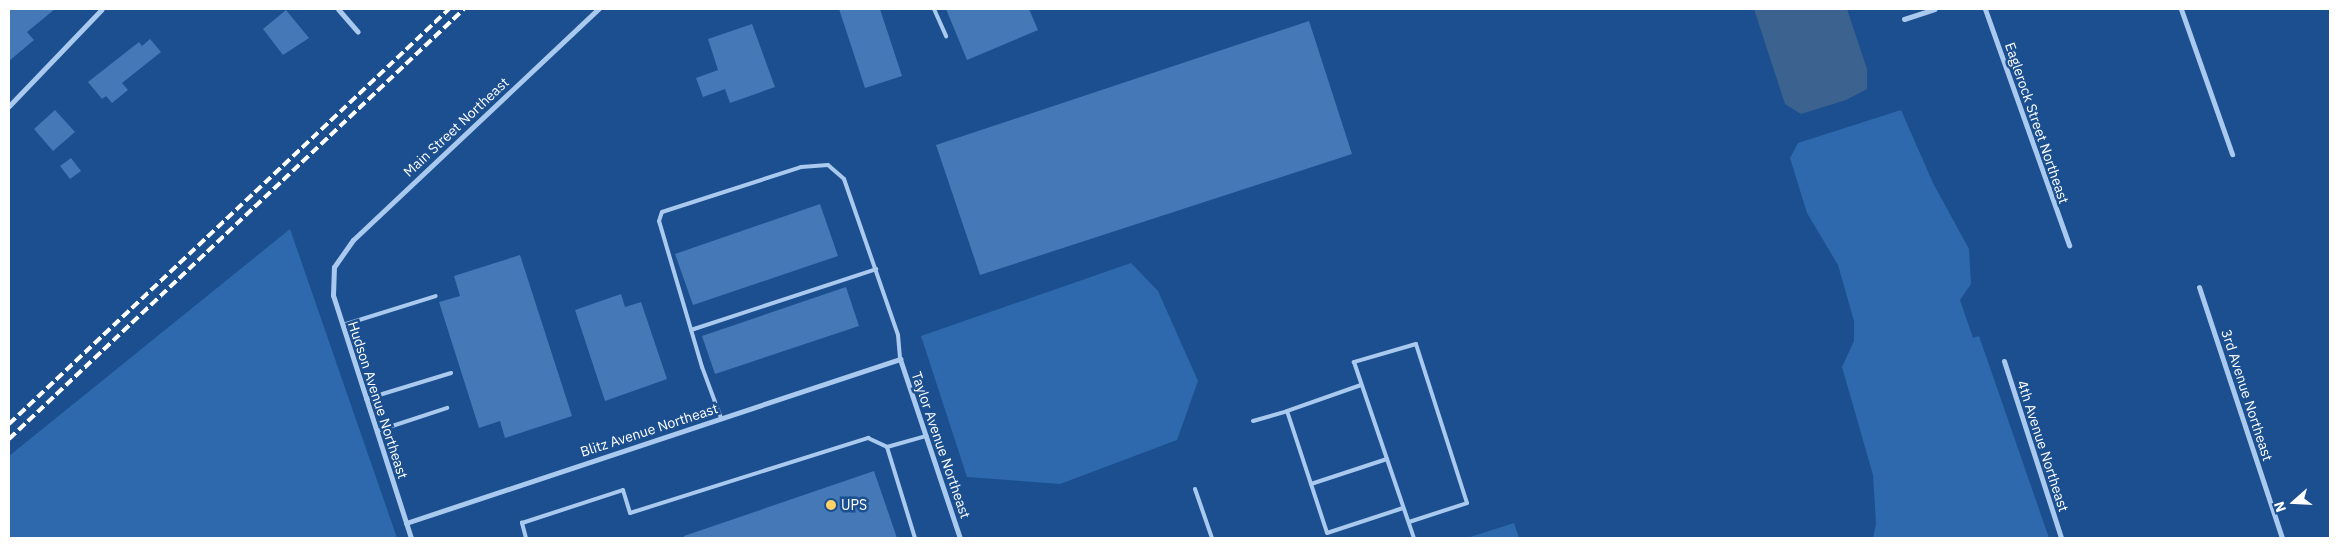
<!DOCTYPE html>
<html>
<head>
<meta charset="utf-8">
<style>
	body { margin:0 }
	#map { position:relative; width:2339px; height:547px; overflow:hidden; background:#1b4f8f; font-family:"IBM Plex Sans",sans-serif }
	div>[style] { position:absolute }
	.green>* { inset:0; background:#2e69ad }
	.water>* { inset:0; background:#3c6290 }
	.building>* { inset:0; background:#4478b7 }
	.service>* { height:4px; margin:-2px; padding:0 2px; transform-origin:2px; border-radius:2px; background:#a9c9ee }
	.minor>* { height:5px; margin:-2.5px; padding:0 2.5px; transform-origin:2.5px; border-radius:2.5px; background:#a9c9ee }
	.rail>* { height:4px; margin-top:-2px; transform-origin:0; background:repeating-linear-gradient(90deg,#fff 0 9px,transparent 0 13px) }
	.dots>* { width:14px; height:14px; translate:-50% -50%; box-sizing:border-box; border:2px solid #1b4f8f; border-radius:50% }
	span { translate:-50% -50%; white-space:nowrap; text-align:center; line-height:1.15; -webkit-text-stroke:5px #1b4f8f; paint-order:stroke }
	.street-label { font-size:14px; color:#fff }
	.poi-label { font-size:14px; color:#fff }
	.left { translate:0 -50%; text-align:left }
	.frame { position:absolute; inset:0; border:10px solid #fff; pointer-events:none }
	.north { position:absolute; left:2269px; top:477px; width:50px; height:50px; -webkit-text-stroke:4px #1b4f8f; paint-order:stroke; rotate:251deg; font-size:14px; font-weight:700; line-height:20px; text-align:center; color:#fff }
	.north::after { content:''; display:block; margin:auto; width:18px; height:22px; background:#fff; clip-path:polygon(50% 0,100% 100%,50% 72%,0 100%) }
</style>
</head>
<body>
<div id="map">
	<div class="green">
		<div style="clip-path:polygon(1901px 110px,1933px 183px,1969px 249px,1971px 284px,1960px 300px,1973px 338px,1979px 336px,2049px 538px,1873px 538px,1876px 524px,1873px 475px,1842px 367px,1854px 341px,1854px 321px,1838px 265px,1807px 213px,1790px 158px,1798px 143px)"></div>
		<div style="clip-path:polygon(290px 229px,397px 538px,9px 538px,9px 456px)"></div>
		<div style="clip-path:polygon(1131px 263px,1158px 291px,1198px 381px,1177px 440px,1060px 484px,967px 477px,921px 336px)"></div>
		<div style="clip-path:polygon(1514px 523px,1519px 538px,1467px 538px)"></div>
	</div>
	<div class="water">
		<div style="clip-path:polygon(1754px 9px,1847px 9px,1867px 69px,1867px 89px,1846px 100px,1801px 114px,1785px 104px)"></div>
	</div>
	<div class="building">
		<div style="clip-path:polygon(9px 9px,55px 9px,27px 32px,34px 40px,9px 61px)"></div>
		<div style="clip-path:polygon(839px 9px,880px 9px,902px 76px,865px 88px)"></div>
		<div style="clip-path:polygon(946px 9px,1029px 9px,1038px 30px,967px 60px)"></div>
		<div style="clip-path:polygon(286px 10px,309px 38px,283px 55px,263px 29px)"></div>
		<div style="clip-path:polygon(1309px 21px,1352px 154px,980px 275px,936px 145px)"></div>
		<div style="clip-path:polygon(752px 24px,775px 87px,730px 103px,725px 89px,703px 97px,696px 78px,718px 70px,708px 39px)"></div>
		<div style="clip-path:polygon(150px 39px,161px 52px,122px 83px,128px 90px,112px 103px,106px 96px,102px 99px,88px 82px,139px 42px,142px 46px)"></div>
		<div style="clip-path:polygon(55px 110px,75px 132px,53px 151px,34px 129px)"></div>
		<div style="clip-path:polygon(71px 158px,81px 171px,70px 179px,60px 166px)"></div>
		<div style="clip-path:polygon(820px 204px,838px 256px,693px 305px,675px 254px)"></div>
		<div style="clip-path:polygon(520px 255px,572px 416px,505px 438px,500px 421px,479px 428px,439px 302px,460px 296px,454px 276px)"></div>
		<div style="clip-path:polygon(846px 287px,859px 326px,715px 374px,702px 336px)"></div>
		<div style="clip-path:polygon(621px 294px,625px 307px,641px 302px,667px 379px,605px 401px,575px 310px)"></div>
		<div style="clip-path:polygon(874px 471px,897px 538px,684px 538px,684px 536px)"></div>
	</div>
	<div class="service">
		<div style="left:934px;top:9px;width:30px;rotate:66deg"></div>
		<div style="left:343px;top:325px;width:97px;rotate:-17.3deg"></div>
		<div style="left:691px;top:330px;width:195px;rotate:-18.2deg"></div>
		<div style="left:1361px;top:385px;width:78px;rotate:160.6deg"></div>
		<div style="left:1287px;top:411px;width:128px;rotate:71.8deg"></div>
		<div style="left:1327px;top:533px;width:80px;rotate:-18.2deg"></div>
		<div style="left:366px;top:399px;width:89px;rotate:-17deg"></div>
		<div style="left:721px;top:418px;width:54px;rotate:-110.4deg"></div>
		<div style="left:702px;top:367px;width:152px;rotate:-106.4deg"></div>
		<div style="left:659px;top:221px;width:9px;rotate:-72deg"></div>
		<div style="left:662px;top:212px;width:146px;rotate:-17.9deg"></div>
		<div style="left:801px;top:167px;width:27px;rotate:-4deg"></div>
		<div style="left:828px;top:165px;width:21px;rotate:41deg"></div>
		<div style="left:844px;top:179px;width:165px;rotate:70.9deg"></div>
		<div style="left:898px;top:335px;width:24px;rotate:85deg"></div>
		<div style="left:1253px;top:421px;width:35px;rotate:-16deg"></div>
		<div style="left:377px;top:431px;width:74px;rotate:-18.2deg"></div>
		<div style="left:887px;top:447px;width:95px;rotate:72.9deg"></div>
		<div style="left:1311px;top:484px;width:80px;rotate:-18.2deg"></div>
		<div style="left:1195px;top:489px;width:52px;rotate:70.9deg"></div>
		<div style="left:1409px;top:522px;width:61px;rotate:-18.1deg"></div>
		<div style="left:1467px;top:503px;width:167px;rotate:-107.8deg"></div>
		<div style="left:1416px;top:344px;width:65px;rotate:163.8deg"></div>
		<div style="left:1354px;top:362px;width:186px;rotate:71.2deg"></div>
		<div style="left:526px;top:538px;width:16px;rotate:-105deg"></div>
		<div style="left:522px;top:523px;width:106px;rotate:-18.1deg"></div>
		<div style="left:623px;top:490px;width:24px;rotate:73deg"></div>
		<div style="left:630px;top:513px;width:250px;rotate:-17.5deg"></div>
		<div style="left:868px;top:438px;width:21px;rotate:25deg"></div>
		<div style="left:887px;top:447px;width:41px;rotate:-15.8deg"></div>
	</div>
	<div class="minor">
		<div style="left:338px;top:9px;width:30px;rotate:49deg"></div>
		<div style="left:1985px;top:9px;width:251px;rotate:70.4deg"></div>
		<div style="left:2181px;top:9px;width:154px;rotate:70.6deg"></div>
		<div style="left:1904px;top:19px;width:32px;rotate:-18deg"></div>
		<div style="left:9px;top:106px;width:134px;rotate:-46.2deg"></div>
		<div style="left:2199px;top:287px;width:264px;rotate:71.7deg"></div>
		<div style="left:2004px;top:361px;width:186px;rotate:72.1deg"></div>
		<div style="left:406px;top:523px;width:521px;rotate:-18.37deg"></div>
		<div style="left:900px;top:359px;width:189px;rotate:71.5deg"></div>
		<div style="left:411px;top:538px;width:255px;rotate:-107.8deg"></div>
		<div style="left:333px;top:295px;width:28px;rotate:-88deg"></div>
		<div style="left:334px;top:267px;width:33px;rotate:-55deg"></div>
		<div style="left:353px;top:240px;width:337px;rotate:-43.3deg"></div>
	</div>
	<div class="rail">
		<div style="left:9px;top:424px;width:605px;rotate:-43.33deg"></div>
		<div style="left:9px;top:439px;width:626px;rotate:-43.38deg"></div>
	</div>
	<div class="dots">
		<div style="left:831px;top:505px;background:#ffd166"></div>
	</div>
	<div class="street-label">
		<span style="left:2037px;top:123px;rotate:71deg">Eaglerock Street Northeast</span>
		<span style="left:456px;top:127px;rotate:-43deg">Main Street Northeast</span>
		<span style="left:2247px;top:395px;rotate:72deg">3rd Avenue Northeast</span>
		<span style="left:378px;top:400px;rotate:72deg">Hudson Avenue Northeast</span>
		<span style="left:649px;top:430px;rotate:-18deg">Blitz Avenue Northeast</span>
		<span style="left:941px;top:445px;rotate:71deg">Taylor Avenue Northeast</span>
		<span style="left:2043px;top:446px;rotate:72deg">4th Avenue Northeast</span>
	</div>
	<div class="poi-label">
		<span class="left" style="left:841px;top:505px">UPS</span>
	</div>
	<div class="frame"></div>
	<div class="north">N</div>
</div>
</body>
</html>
